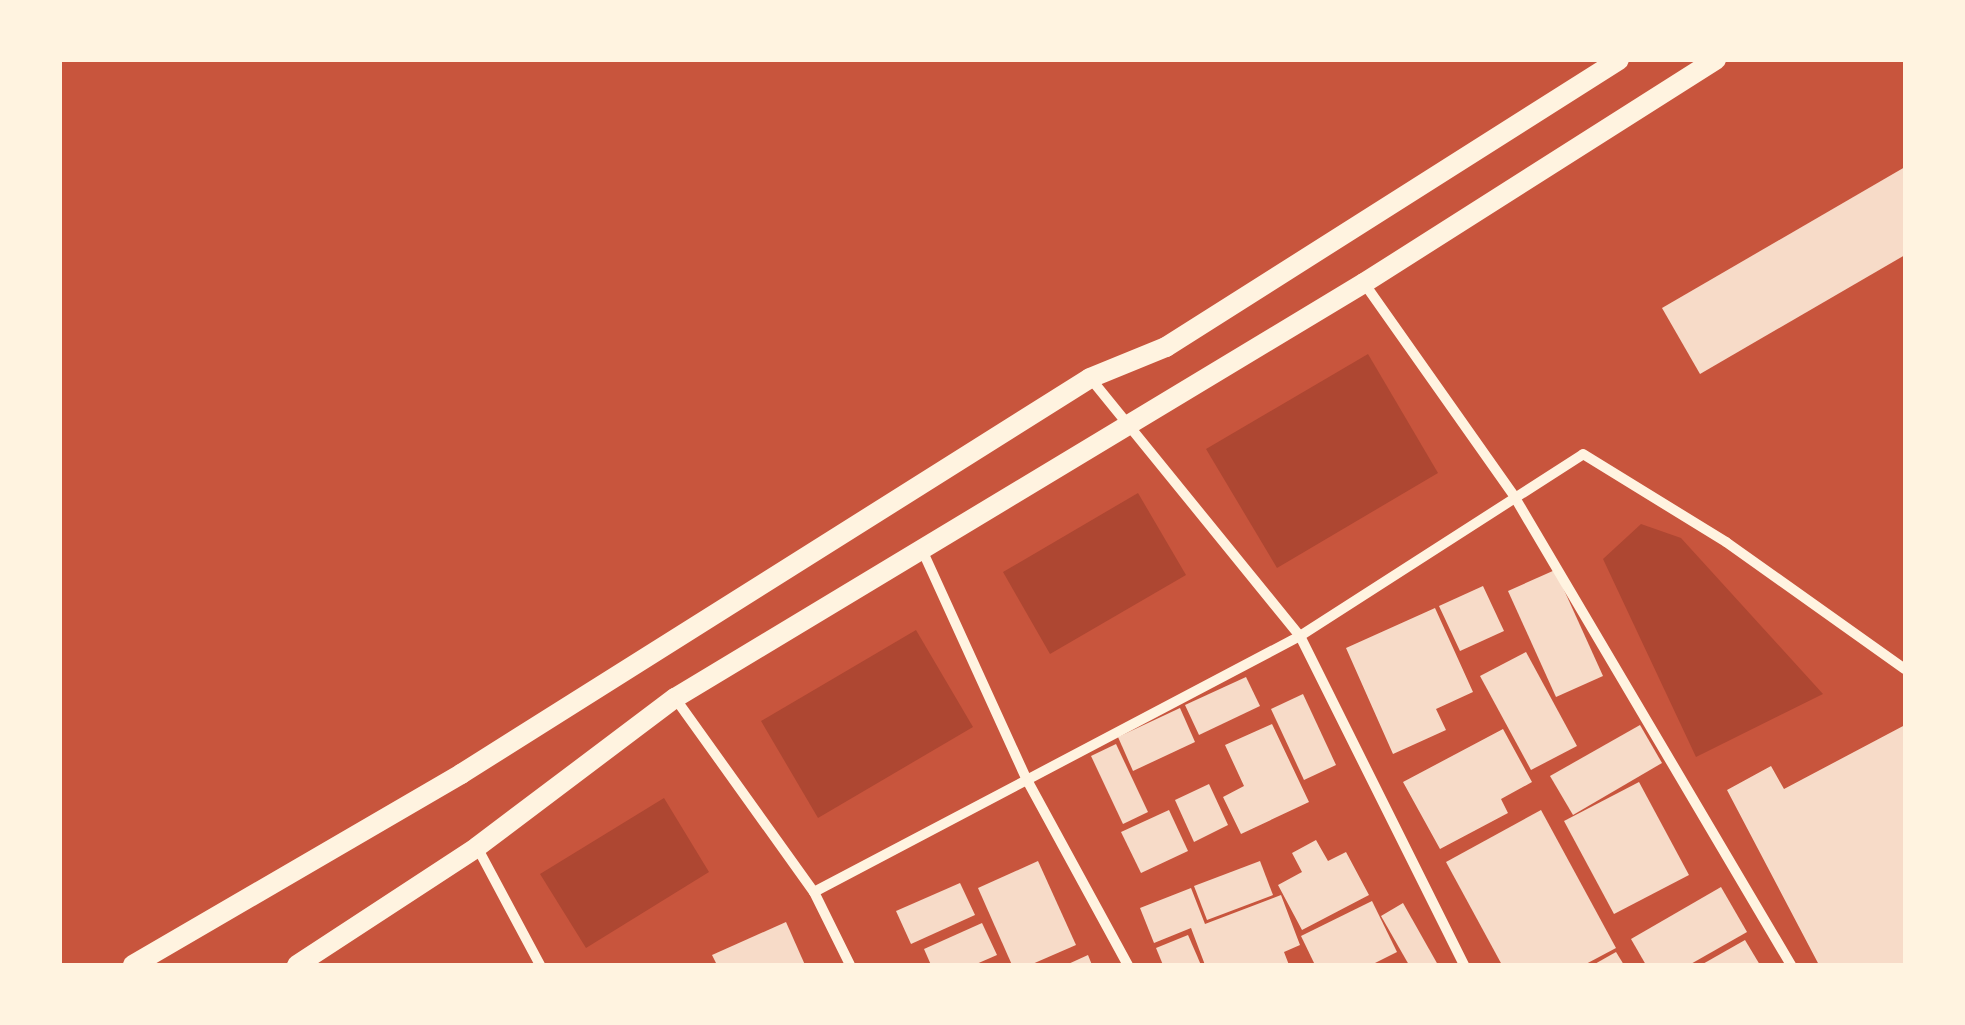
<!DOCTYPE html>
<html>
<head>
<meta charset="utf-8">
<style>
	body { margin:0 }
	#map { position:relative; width:1965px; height:1025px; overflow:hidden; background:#c8553d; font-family:Lato,sans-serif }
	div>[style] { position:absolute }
	.green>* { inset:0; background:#ae4732 }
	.building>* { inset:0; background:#f7dbc8 }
	.minor>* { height:10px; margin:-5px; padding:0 5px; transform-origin:5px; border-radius:5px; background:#fff3e0 }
	.secondary>* { height:20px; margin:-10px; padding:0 10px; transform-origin:10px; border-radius:10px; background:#fff3e0 }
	span { translate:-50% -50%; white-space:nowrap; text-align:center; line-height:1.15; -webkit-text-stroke:8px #fff3e0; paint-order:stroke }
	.frame { position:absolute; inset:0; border:62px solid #fff3e0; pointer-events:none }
</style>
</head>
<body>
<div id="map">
	<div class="green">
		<div style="clip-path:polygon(1368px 354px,1438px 473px,1277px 568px,1206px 449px)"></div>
		<div style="clip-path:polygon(1138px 493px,1186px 575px,1050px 654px,1003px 572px)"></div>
		<div style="clip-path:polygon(1641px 524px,1681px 538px,1823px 694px,1696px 757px,1603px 559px)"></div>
		<div style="clip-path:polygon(916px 630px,973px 727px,818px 818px,761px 721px)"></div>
		<div style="clip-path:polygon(664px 798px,709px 872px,586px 948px,540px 874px)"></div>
	</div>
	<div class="building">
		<div style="clip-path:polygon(1905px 167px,1905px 255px,1700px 374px,1662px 308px)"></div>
		<div style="clip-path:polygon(1555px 570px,1603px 676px,1556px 697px,1508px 591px)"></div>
		<div style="clip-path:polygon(1483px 586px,1504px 631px,1460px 651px,1439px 606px)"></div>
		<div style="clip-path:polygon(1435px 608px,1473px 692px,1436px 709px,1446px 730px,1393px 754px,1346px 648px)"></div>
		<div style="clip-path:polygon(1526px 652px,1577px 746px,1531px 770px,1480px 676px)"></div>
		<div style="clip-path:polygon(1246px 677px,1260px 706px,1199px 735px,1185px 705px)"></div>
		<div style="clip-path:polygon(1303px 694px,1336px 765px,1304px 780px,1271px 709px)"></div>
		<div style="clip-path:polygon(1180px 708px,1195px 742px,1133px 771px,1118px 737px)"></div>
		<div style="clip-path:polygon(1272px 724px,1309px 802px,1241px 834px,1223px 797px,1244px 786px,1225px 745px)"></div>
		<div style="clip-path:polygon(1640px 725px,1662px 763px,1573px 815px,1550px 776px)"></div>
		<div style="clip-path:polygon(1905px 725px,1905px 965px,1819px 965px,1727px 790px,1771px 766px,1784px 789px)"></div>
		<div style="clip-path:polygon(1503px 729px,1532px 782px,1501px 799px,1508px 813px,1440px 849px,1403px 782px)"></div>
		<div style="clip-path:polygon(1116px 744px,1148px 812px,1123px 824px,1091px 756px)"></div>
		<div style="clip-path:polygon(1639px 782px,1689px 875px,1614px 914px,1564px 821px)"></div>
		<div style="clip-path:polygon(1209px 784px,1228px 825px,1194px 842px,1175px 800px)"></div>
		<div style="clip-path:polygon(1169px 810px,1188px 851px,1141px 873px,1121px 832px)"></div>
		<div style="clip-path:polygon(1541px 810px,1616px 948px,1584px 965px,1502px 965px,1446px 862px)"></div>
		<div style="clip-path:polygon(1316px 840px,1328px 861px,1346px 852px,1369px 895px,1302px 930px,1278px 885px,1302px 872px,1292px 853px)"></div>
		<div style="clip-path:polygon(1038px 861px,1076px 945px,1030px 965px,1012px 965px,978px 888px)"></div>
		<div style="clip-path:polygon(1260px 861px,1273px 895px,1207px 920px,1194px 886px)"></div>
		<div style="clip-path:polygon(960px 883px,975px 915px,911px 944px,896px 911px)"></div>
		<div style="clip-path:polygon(1721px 887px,1747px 932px,1689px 965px,1646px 965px,1631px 939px)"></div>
		<div style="clip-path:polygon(1191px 888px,1205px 924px,1281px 895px,1300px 945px,1284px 952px,1289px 965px,1205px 965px,1191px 928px,1154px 943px,1140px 908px)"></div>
		<div style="clip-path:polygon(1372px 901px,1397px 952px,1371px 965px,1315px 965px,1301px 936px)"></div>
		<div style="clip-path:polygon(1403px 903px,1438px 965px,1409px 965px,1381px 916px)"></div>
		<div style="clip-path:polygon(786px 922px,805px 965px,717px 965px,712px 955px)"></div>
		<div style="clip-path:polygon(982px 923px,997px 955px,974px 965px,931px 965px,924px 949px)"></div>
		<div style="clip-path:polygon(1188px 935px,1201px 965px,1163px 965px,1156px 948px)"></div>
		<div style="clip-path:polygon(1745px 940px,1760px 965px,1701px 965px)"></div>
		<div style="clip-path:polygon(1616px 952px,1624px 965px,1593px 965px)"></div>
		<div style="clip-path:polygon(1088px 955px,1092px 965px,1066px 965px)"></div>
	</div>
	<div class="minor">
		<div style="left:1364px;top:283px;width:261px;rotate:54.8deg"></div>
		<div style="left:1514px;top:496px;width:545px;rotate:59.43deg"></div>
		<div style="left:1091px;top:379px;width:331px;rotate:50.9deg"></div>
		<div style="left:1300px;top:636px;width:368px;rotate:63.5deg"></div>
		<div style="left:923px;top:552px;width:251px;rotate:65.5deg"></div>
		<div style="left:1027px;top:780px;width:211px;rotate:61.4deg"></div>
		<div style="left:675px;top:698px;width:239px;rotate:54.4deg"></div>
		<div style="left:814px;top:892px;width:81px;rotate:63.7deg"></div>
		<div style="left:477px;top:847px;width:134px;rotate:61.9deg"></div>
		<div style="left:814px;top:892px;width:549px;rotate:-27.78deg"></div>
		<div style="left:1300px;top:636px;width:336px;rotate:-32.7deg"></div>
		<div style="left:1583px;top:454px;width:168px;rotate:31.6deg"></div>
		<div style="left:1726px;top:542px;width:219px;rotate:35.4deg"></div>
	</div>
	<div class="secondary">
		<div style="left:133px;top:965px;width:380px;rotate:-30.2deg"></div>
		<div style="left:461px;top:774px;width:743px;rotate:-32.19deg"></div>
		<div style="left:1090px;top:378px;width:82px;rotate:-22.2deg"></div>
		<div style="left:1166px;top:347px;width:536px;rotate:-32.36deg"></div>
		<div style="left:297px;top:965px;width:215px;rotate:-33.2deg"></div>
		<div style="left:477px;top:847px;width:248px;rotate:-37deg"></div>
		<div style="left:675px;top:698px;width:804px;rotate:-31.06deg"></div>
		<div style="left:1364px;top:283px;width:417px;rotate:-32.4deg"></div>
	</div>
	<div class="frame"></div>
</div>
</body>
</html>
